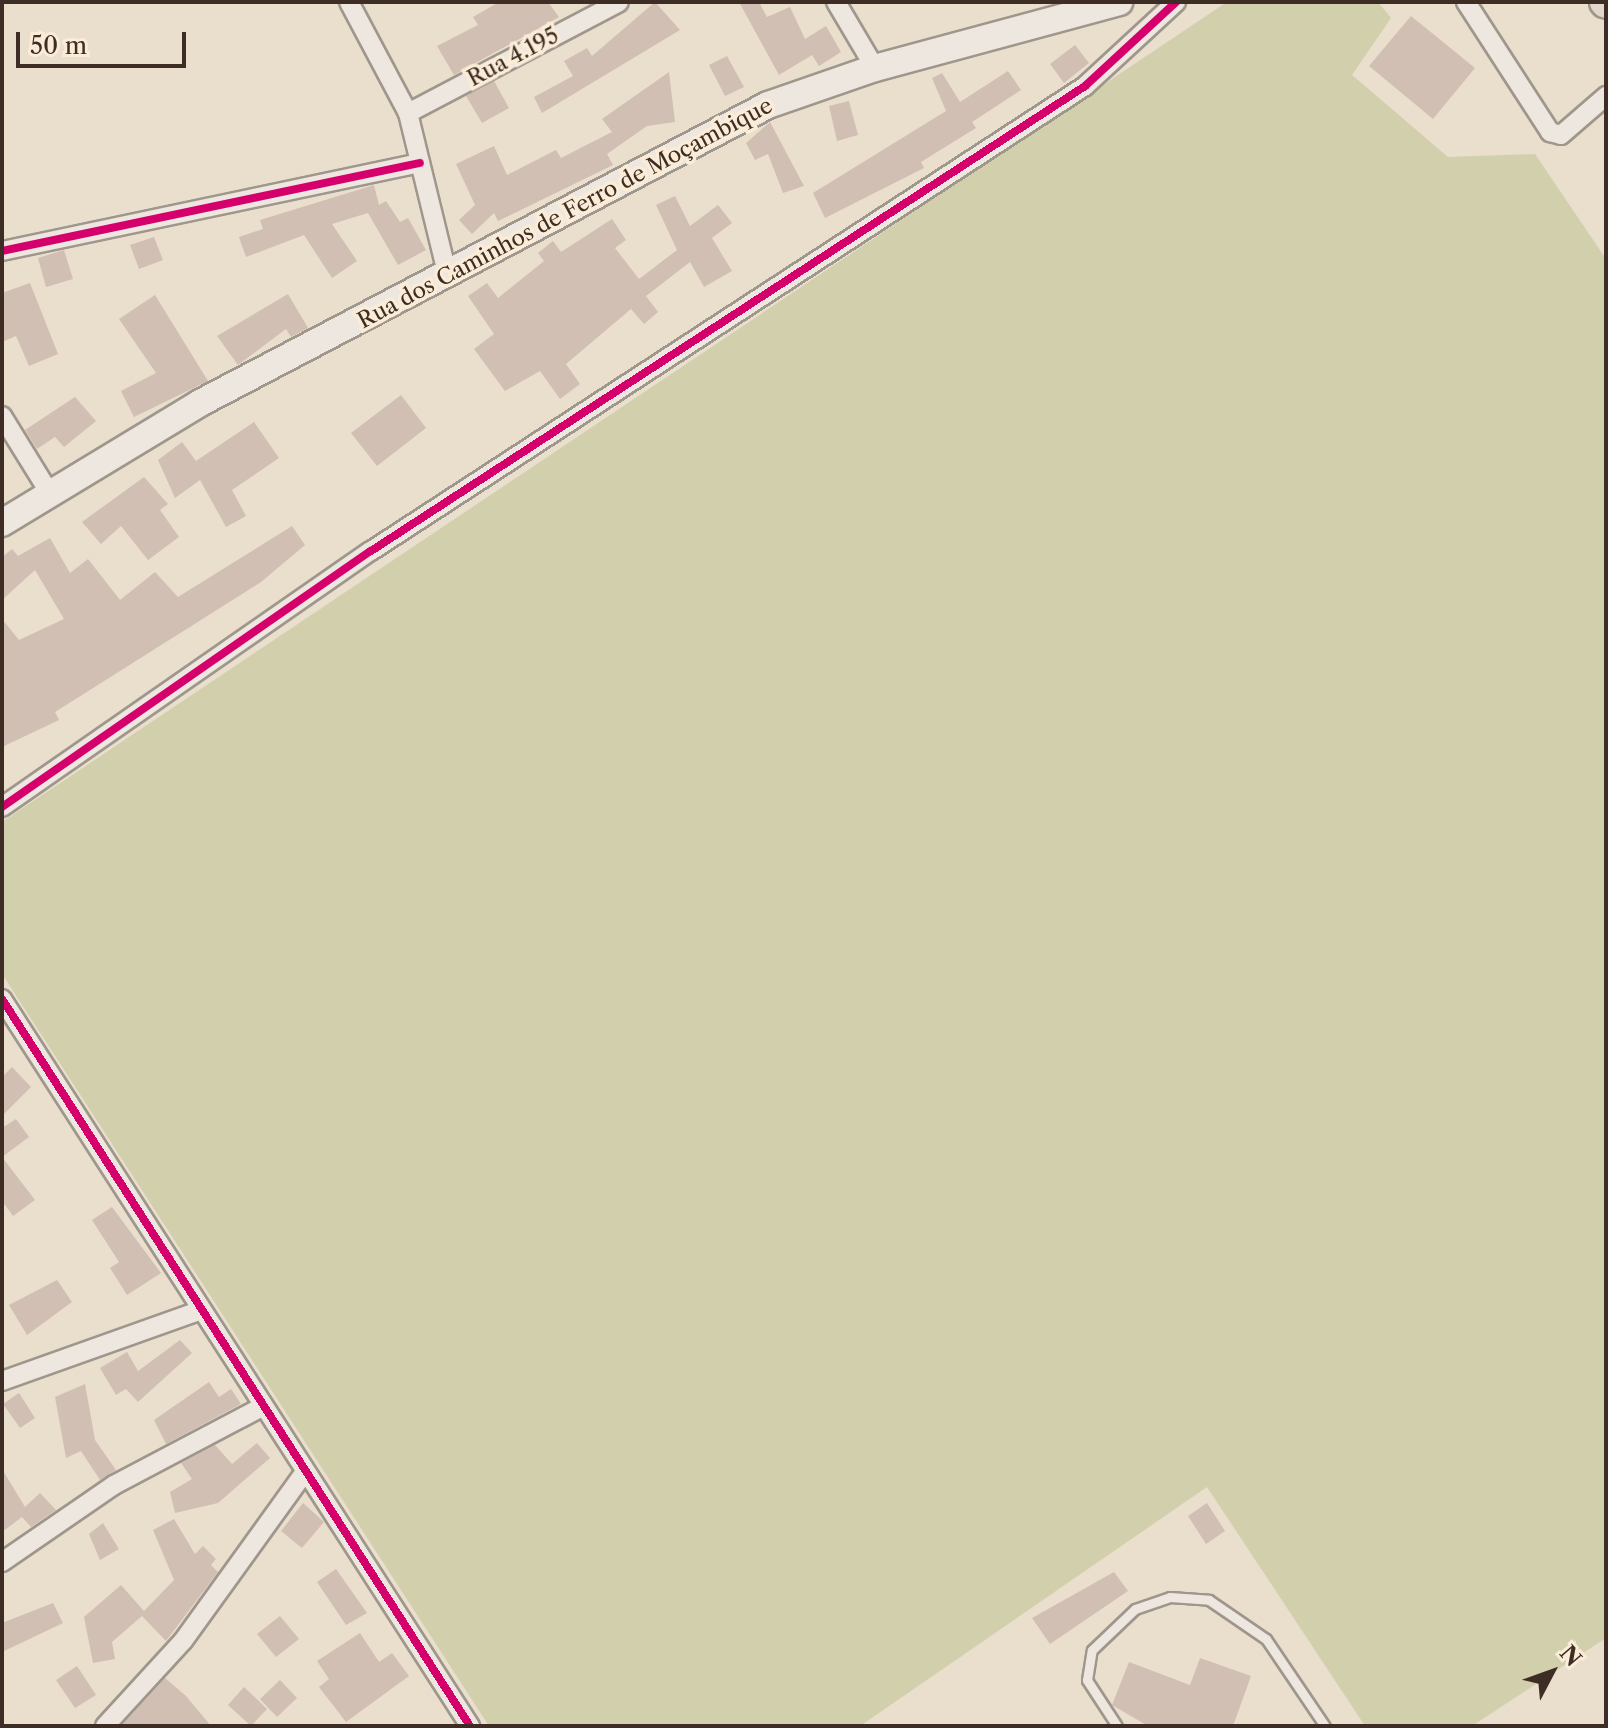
<!DOCTYPE html>
<html>
<head>
<meta charset="utf-8">
<style>
	body { margin:0 }
	#map { position:relative; width:1608px; height:1728px; overflow:hidden; background:#eadecd; font-family:"Libre Caslon Text",serif }
	div>[style] { position:absolute }
	.green>* { inset:0; background:#d2cfad }
	.building>* { inset:0; background:#d1bfb4 }
	.roads { filter:drop-shadow(2px 0 #9f968c) drop-shadow(-2px 0 #9f968c) drop-shadow(0 2px #9f968c) drop-shadow(0 -2px #9f968c) }
	.lane>* { height:9px; margin:-4.5px; padding:0 4.5px; transform-origin:4.5px; border-radius:4.5px; background:#ede7df }
	.street>* { height:18px; margin:-9px; padding:0 9px; transform-origin:9px; border-radius:9px; background:#ede7df }
	.secondary>* { height:26px; margin:-13px; padding:0 13px; transform-origin:13px; border-radius:13px; background:#ede7df }
	.primary>* { height:30px; margin:-15px; padding:0 15px; transform-origin:15px; border-radius:15px; background:#e1d7ca }
	.cycleway>* { height:8px; margin:-4px; padding:0 4px; transform-origin:4px; border-radius:4px; background:#d6006c }
	span { translate:-50% -50%; white-space:nowrap; text-align:center; line-height:1.15; -webkit-text-stroke:7px #faecd6; paint-order:stroke }
	.street-label { font-size:22px; color:#3d2d25 }
	.frame { position:absolute; inset:0; border:4px solid #3d2d25; pointer-events:none }
	.north { position:absolute; left:1512px; top:1632px; width:80px; height:80px; -webkit-text-stroke:6px #faecd6; paint-order:stroke; rotate:49deg; font-size:22px; font-weight:700; line-height:32px; text-align:center; color:#3d2d25 }
	.north::after { content:''; display:block; margin:auto; width:28px; height:36px; background:#3d2d25; clip-path:polygon(50% 0,100% 100%,50% 72%,0 100%) }
	.scale { position:absolute; left:16px; top:32px; width:170px; height:36px; box-sizing:border-box; border:4px solid #3d2d25; border-top:0; padding-left:10px; font-size:24px; line-height:28px; white-space:nowrap; color:#3d2d25; -webkit-text-stroke:6px #faecd6; paint-order:stroke }
</style>
</head>
<body>
<div id="map">
	<div class="green">
		<div style="clip-path:polygon(1227px 2px,1378px 2px,1391px 18px,1352px 75px,1448px 157px,1535px 154px,1606px 259px,1606px 1638px,1472px 1726px,1365px 1726px,1207px 1487px,860px 1726px,489px 1726px,2px 974px,2px 822px)"></div>
	</div>
	<div class="building">
		<div style="clip-path:polygon(499px 2px,548px 2px,559px 17px,454px 75px,437px 46px,478px 25px,473px 17px)"></div>
		<div style="clip-path:polygon(655px 2px,680px 30px,542px 113px,534px 97px,573px 76px,564px 61px,587px 48px,592px 56px)"></div>
		<div style="clip-path:polygon(739px 2px,759px 2px,767px 17px,790px 7px,805px 39px,826px 26px,841px 52px,819px 66px,812px 55px,779px 75px)"></div>
		<div style="clip-path:polygon(1411px 16px,1475px 68px,1433px 119px,1369px 66px)"></div>
		<div style="clip-path:polygon(1075px 45px,1089px 63px,1064px 83px,1050px 64px)"></div>
		<div style="clip-path:polygon(727px 56px,744px 87px,725px 96px,709px 65px)"></div>
		<div style="clip-path:polygon(1008px 71px,1021px 90px,972px 122px,976px 128px,921px 162px,924px 168px,825px 218px,813px 193px,946px 111px,932px 78px,942px 73px,960px 102px)"></div>
		<div style="clip-path:polygon(669px 72px,675px 122px,647px 126px,607px 154px,613px 165px,498px 221px,494px 213px,472px 234px,459px 220px,475px 205px,456px 164px,494px 146px,507px 175px,556px 150px,561px 158px,612px 132px,602px 119px)"></div>
		<div style="clip-path:polygon(494px 81px,509px 108px,482px 123px,466px 96px)"></div>
		<div style="clip-path:polygon(849px 101px,858px 135px,837px 141px,829px 106px)"></div>
		<div style="clip-path:polygon(770px 122px,804px 186px,783px 193px,768px 154px,755px 160px,746px 143px)"></div>
		<div style="clip-path:polygon(374px 185px,379px 205px,386px 201px,400px 222px,408px 218px,426px 250px,398px 265px,368px 213px,332px 224px,357px 261px,332px 278px,304px 235px,246px 257px,239px 237px,263px 229px,260px 220px)"></div>
		<div style="clip-path:polygon(675px 196px,690px 226px,718px 205px,732px 223px,712px 238px,732px 271px,704px 287px,690px 262px,646px 296px,658px 312px,644px 324px,631px 309px,566px 364px,580px 384px,560px 399px,540px 371px,505px 391px,474px 349px,494px 334px,468px 296px,487px 283px,498px 298px,544px 261px,538px 253px,553px 241px,561px 252px,612px 219px,626px 240px,615px 248px,639px 279px,677px 250px,656px 205px)"></div>
		<div style="clip-path:polygon(154px 237px,163px 260px,139px 269px,130px 245px)"></div>
		<div style="clip-path:polygon(64px 250px,73px 279px,46px 287px,38px 258px)"></div>
		<div style="clip-path:polygon(30px 283px,58px 354px,29px 366px,16px 336px,2px 342px,2px 293px)"></div>
		<div style="clip-path:polygon(288px 294px,308px 328px,291px 337px,286px 329px,238px 365px,217px 336px)"></div>
		<div style="clip-path:polygon(155px 295px,208px 381px,134px 417px,121px 391px,156px 373px,119px 319px)"></div>
		<div style="clip-path:polygon(401px 395px,426px 428px,377px 466px,351px 433px)"></div>
		<div style="clip-path:polygon(75px 397px,96px 421px,64px 447px,55px 437px,37px 449px,25px 430px)"></div>
		<div style="clip-path:polygon(254px 422px,279px 458px,232px 490px,246px 516px,226px 527px,200px 480px,175px 498px,158px 460px,182px 442px,196px 461px)"></div>
		<div style="clip-path:polygon(144px 477px,168px 504px,160px 510px,179px 537px,148px 560px,121px 526px,101px 544px,82px 522px)"></div>
		<div style="clip-path:polygon(292px 526px,305px 545px,261px 582px,55px 712px,59px 720px,2px 747px,2px 619px,19px 640px,64px 619px,35px 570px,2px 600px,2px 557px,12px 549px,18px 556px,50px 538px,70px 573px,88px 559px,120px 600px,155px 572px,178px 597px)"></div>
		<div style="clip-path:polygon(12px 1067px,31px 1087px,2px 1116px,2px 1077px)"></div>
		<div style="clip-path:polygon(16px 1119px,29px 1137px,2px 1157px,35px 1200px,13px 1216px,2px 1201px,2px 1128px)"></div>
		<div style="clip-path:polygon(112px 1207px,161px 1273px,127px 1295px,110px 1268px,119px 1262px,92px 1220px)"></div>
		<div style="clip-path:polygon(57px 1280px,72px 1302px,27px 1335px,9px 1305px)"></div>
		<div style="clip-path:polygon(180px 1340px,192px 1353px,138px 1402px,126px 1389px,116px 1395px,100px 1368px,127px 1352px,138px 1371px)"></div>
		<div style="clip-path:polygon(209px 1382px,219px 1397px,231px 1389px,241px 1404px,166px 1444px,154px 1420px)"></div>
		<div style="clip-path:polygon(85px 1384px,95px 1440px,116px 1470px,100px 1480px,81px 1451px,66px 1458px,55px 1397px)"></div>
		<div style="clip-path:polygon(19px 1393px,35px 1418px,20px 1428px,3px 1404px)"></div>
		<div style="clip-path:polygon(257px 1443px,270px 1458px,218px 1503px,175px 1513px,170px 1492px,192px 1479px,181px 1463px,215px 1445px,232px 1464px)"></div>
		<div style="clip-path:polygon(2px 1469px,25px 1507px,40px 1493px,56px 1510px,31px 1527px,22px 1517px,2px 1532px)"></div>
		<div style="clip-path:polygon(303px 1503px,324px 1522px,302px 1548px,281px 1531px)"></div>
		<div style="clip-path:polygon(1207px 1503px,1225px 1531px,1206px 1544px,1188px 1516px)"></div>
		<div style="clip-path:polygon(174px 1519px,195px 1554px,203px 1546px,216px 1559px,211px 1565px,218px 1572px,166px 1641px,142px 1616px,112px 1642px,115px 1659px,93px 1663px,84px 1617px,121px 1585px,144px 1611px,174px 1580px,153px 1530px)"></div>
		<div style="clip-path:polygon(103px 1523px,119px 1549px,100px 1560px,89px 1534px)"></div>
		<div style="clip-path:polygon(336px 1569px,367px 1613px,346px 1625px,317px 1582px)"></div>
		<div style="clip-path:polygon(1114px 1572px,1128px 1591px,1050px 1644px,1032px 1618px)"></div>
		<div style="clip-path:polygon(53px 1603px,63px 1623px,2px 1652px,2px 1623px)"></div>
		<div style="clip-path:polygon(280px 1616px,299px 1639px,276px 1657px,257px 1634px)"></div>
		<div style="clip-path:polygon(360px 1633px,379px 1662px,392px 1653px,409px 1676px,346px 1722px,319px 1687px,329px 1679px,317px 1661px)"></div>
		<div style="clip-path:polygon(1200px 1658px,1251px 1676px,1233px 1726px,1148px 1726px,1112px 1705px,1129px 1662px,1190px 1685px)"></div>
		<div style="clip-path:polygon(77px 1666px,96px 1695px,75px 1708px,56px 1680px)"></div>
		<div style="clip-path:polygon(165px 1678px,186px 1696px,211px 1726px,121px 1726px)"></div>
		<div style="clip-path:polygon(280px 1680px,297px 1698px,277px 1717px,260px 1699px)"></div>
		<div style="clip-path:polygon(244px 1687px,267px 1709px,251px 1726px,228px 1705px)"></div>
	</div>
	<div class="roads">
		<div class="lane">
			<div style="left:1117px;top:1726px;width:55px;rotate:-123.1deg"></div>
			<div style="left:1087px;top:1680px;width:30px;rotate:-81deg"></div>
			<div style="left:1092px;top:1650px;width:59px;rotate:-43.6deg"></div>
			<div style="left:1135px;top:1609px;width:37px;rotate:-19deg"></div>
			<div style="left:1170px;top:1597px;width:39px;rotate:4deg"></div>
			<div style="left:1209px;top:1600px;width:69px;rotate:34.4deg"></div>
			<div style="left:1266px;top:1639px;width:105px;rotate:55.9deg"></div>
		</div>
		<div class="street">
			<div style="left:349px;top:2px;width:126px;rotate:62deg"></div>
			<div style="left:408px;top:113px;width:169px;rotate:76.3deg"></div>
			<div style="left:836px;top:2px;width:77px;rotate:59.4deg"></div>
			<div style="left:1466px;top:2px;width:155px;rotate:57.1deg"></div>
			<div style="left:1550px;top:132px;width:11px;rotate:15deg"></div>
			<div style="left:1561px;top:135px;width:60px;rotate:-40.9deg"></div>
			<div style="left:408px;top:113px;width:238px;rotate:-27.7deg"></div>
			<div style="left:2px;top:251px;width:427px;rotate:-11.9deg"></div>
			<div style="left:2px;top:416px;width:89px;rotate:58.3deg"></div>
			<div style="left:2px;top:807px;width:449px;rotate:-34.8deg"></div>
			<div style="left:371px;top:551px;width:852px;rotate:-33.07deg"></div>
			<div style="left:1085px;top:86px;width:124px;rotate:-42.7deg"></div>
			<div style="left:2px;top:999px;width:865px;rotate:57.23deg"></div>
			<div style="left:2px;top:1381px;width:211px;rotate:-19.6deg"></div>
			<div style="left:2px;top:1562px;width:136px;rotate:-34.5deg"></div>
			<div style="left:114px;top:1485px;width:167px;rotate:-27.8deg"></div>
			<div style="left:105px;top:1726px;width:115px;rotate:-47.5deg"></div>
			<div style="left:183px;top:1641px;width:207px;rotate:-54.2deg"></div>
		</div>
		<div class="secondary">
			<div style="left:2px;top:523px;width:232px;rotate:-31.2deg"></div>
			<div style="left:200px;top:403px;width:641px;rotate:-27.68deg"></div>
			<div style="left:768px;top:105px;width:113px;rotate:-19.1deg"></div>
			<div style="left:875px;top:68px;width:253px;rotate:-15.1deg"></div>
		</div>
		<div class="primary">
			<div style="left:1605px;top:2px;width:1px;rotate:45deg"></div>
		</div>
	</div>
	<div class="cycleway">
		<div style="left:2px;top:251px;width:427px;rotate:-11.9deg"></div>
		<div style="left:2px;top:807px;width:449px;rotate:-34.8deg"></div>
		<div style="left:371px;top:551px;width:852px;rotate:-33.07deg"></div>
		<div style="left:1085px;top:86px;width:124px;rotate:-42.7deg"></div>
		<div style="left:2px;top:999px;width:865px;rotate:57.23deg"></div>
	</div>
	<div class="street-label">
		<span style="left:513px;top:57px;rotate:-28deg">Rua 4.195</span>
		<span style="left:565px;top:213px;rotate:-28deg">Rua dos Caminhos de Ferro de Moçambique</span>
	</div>
	<div class="frame"></div>
	<div class="north">N</div>
	<div class="scale">50 m</div>
</div>
</body>
</html>
